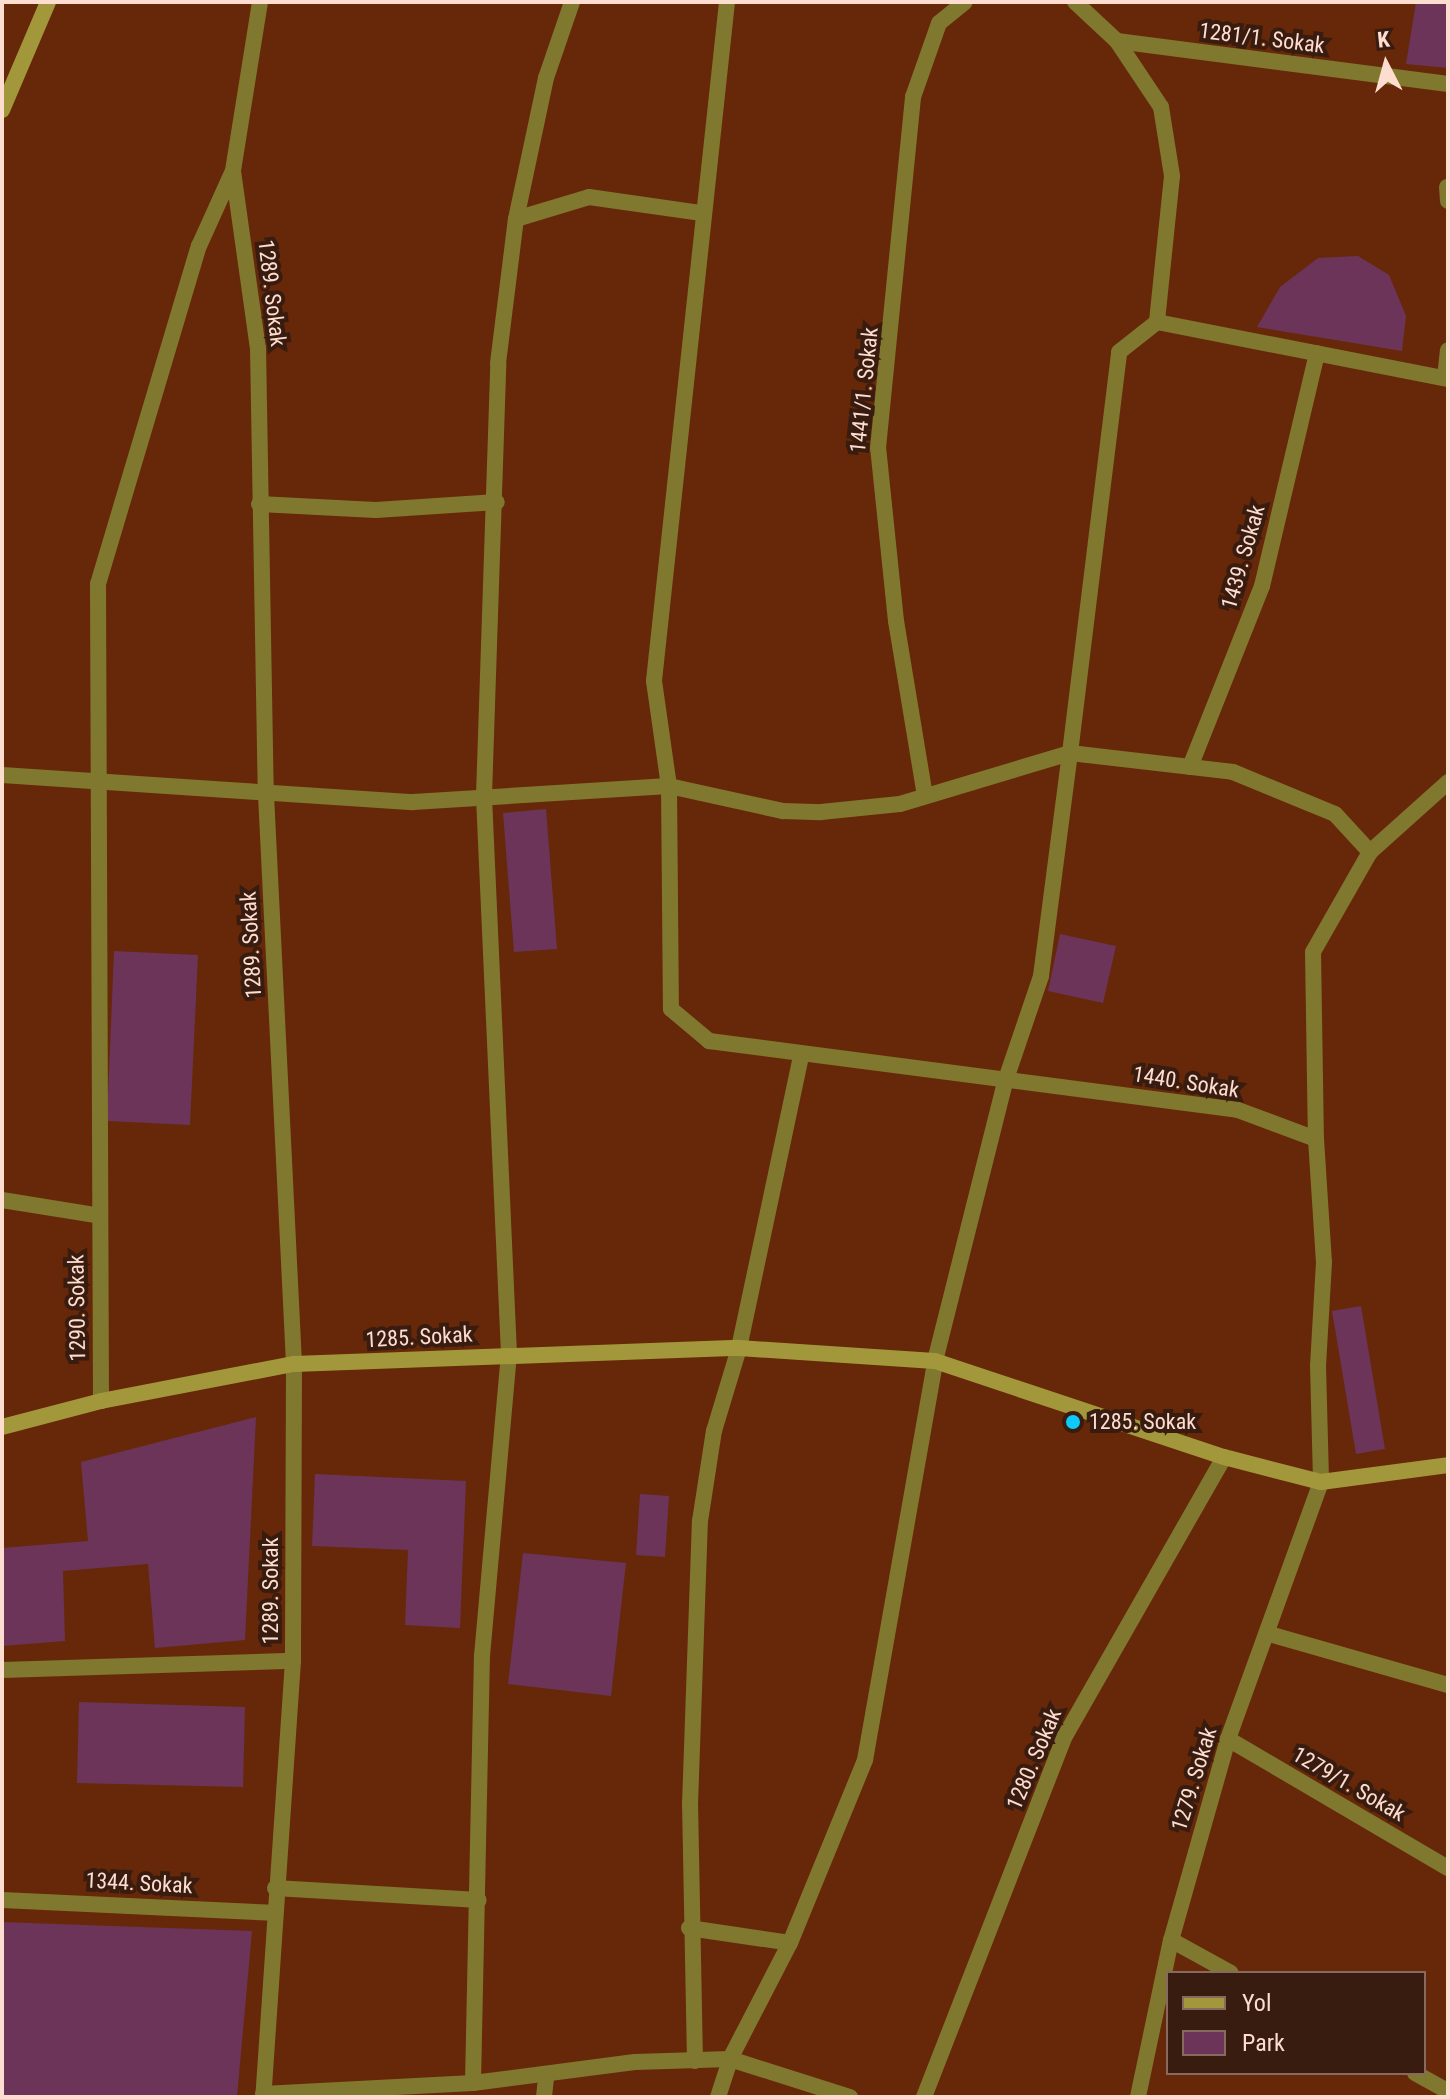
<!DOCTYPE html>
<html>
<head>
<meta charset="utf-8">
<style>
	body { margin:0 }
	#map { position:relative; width:1450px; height:2099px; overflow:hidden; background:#662808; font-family:"Roboto Condensed",sans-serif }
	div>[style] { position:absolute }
	.green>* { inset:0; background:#6c3458 }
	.street>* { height:16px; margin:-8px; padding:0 8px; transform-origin:8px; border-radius:8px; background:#80782f }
	.secondary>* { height:16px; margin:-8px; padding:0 8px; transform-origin:8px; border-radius:8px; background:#a2983b }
	.dots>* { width:22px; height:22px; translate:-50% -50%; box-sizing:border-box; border:4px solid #381c10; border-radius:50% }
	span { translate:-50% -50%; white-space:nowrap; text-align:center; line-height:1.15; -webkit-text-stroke:8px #381c10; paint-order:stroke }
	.street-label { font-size:22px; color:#fdddd0 }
	.poi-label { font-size:22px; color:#fdddd0 }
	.left { translate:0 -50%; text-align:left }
	.frame { position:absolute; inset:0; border:4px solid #fdddd0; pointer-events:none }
	.legend { position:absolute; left:1166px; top:1971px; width:260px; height:104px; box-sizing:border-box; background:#381c10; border:2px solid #87695d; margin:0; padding:10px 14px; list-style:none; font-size:24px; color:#fdddd0 }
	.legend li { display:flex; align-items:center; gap:16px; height:40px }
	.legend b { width:40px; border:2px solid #87695d }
	.north { position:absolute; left:1346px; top:24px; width:80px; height:80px; -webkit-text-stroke:6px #381c10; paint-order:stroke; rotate:354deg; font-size:22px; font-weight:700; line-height:32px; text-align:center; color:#fdddd0 }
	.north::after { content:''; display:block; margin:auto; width:28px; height:36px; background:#fdddd0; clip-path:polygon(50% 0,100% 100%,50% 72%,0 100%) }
</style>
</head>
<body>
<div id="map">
	<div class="green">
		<div style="clip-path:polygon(1416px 2px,1448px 2px,1448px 68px,1406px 64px)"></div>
		<div style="clip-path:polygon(1358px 256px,1389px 275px,1406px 316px,1402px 351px,1257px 327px,1280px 287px,1318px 258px)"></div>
		<div style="clip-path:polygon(546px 809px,557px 949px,514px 952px,503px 813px)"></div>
		<div style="clip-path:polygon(1060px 934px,1116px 946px,1103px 1003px,1048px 991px)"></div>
		<div style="clip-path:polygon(114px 951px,198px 955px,190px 1125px,107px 1121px)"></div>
		<div style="clip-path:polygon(1361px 1306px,1385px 1449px,1356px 1454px,1332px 1311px)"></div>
		<div style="clip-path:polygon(256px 1417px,245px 1640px,155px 1648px,148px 1564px,63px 1571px,65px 1641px,2px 1646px,2px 1548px,88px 1541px,81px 1462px)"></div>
		<div style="clip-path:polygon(315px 1474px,466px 1481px,460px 1628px,405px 1625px,408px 1550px,312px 1546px)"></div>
		<div style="clip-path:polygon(640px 1494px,669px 1496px,665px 1557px,636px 1555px)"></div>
		<div style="clip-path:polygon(523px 1553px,626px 1563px,611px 1696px,508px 1684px)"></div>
		<div style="clip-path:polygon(79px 1702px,245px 1707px,243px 1787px,77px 1783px)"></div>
		<div style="clip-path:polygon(2px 1922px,252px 1931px,237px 2097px,2px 2097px)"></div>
	</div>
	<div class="street">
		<div style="left:260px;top:2px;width:171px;rotate:99.1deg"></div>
		<div style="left:233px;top:171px;width:179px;rotate:82deg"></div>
		<div style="left:258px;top:348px;width:447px;rotate:89deg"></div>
		<div style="left:266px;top:795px;width:570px;rotate:87.18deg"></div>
		<div style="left:294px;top:1364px;width:297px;rotate:90.2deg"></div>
		<div style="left:293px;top:1661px;width:437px;rotate:93.9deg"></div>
		<div style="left:727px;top:2px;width:683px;rotate:96.14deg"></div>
		<div style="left:654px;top:681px;width:106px;rotate:81.9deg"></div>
		<div style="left:669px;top:786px;width:223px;rotate:89.5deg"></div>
		<div style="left:671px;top:1009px;width:50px;rotate:40.1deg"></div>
		<div style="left:709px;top:1041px;width:533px;rotate:7.43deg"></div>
		<div style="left:1238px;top:1110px;width:83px;rotate:20.4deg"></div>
		<div style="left:1316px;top:1139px;width:123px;rotate:86.3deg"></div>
		<div style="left:1324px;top:1262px;width:103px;rotate:93.3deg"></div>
		<div style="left:1318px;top:1365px;width:117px;rotate:88.5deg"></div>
		<div style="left:1321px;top:1482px;width:273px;rotate:109.9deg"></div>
		<div style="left:1228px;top:1739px;width:209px;rotate:105.8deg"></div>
		<div style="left:1171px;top:1940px;width:160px;rotate:101.9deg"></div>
		<div style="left:1075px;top:2px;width:57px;rotate:42.9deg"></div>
		<div style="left:1117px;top:41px;width:79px;rotate:56.3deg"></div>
		<div style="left:1161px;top:107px;width:70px;rotate:80.9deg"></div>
		<div style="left:1172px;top:176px;width:147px;rotate:95.9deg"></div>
		<div style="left:1157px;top:322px;width:297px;rotate:11.1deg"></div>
		<div style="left:1117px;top:41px;width:334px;rotate:7.4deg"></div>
		<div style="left:1447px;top:187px;width:14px;rotate:86deg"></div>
		<div style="left:516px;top:219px;width:76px;rotate:-16.8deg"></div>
		<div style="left:589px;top:197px;width:114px;rotate:8.1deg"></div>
		<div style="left:1445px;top:378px;width:28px;rotate:-84deg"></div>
		<div style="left:259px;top:504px;width:117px;rotate:2.9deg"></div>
		<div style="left:376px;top:510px;width:121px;rotate:-3.8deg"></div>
		<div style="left:1190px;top:767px;width:195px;rotate:-68.3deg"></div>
		<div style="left:1262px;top:586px;width:239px;rotate:-76.7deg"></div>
		<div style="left:2px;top:775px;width:412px;rotate:3.8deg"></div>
		<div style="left:413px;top:802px;width:256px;rotate:-3.6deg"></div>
		<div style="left:669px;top:786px;width:117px;rotate:12.4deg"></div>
		<div style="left:783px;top:811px;width:38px;rotate:2deg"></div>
		<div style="left:821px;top:812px;width:79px;rotate:-5.8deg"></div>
		<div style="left:900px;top:804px;width:177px;rotate:-16.7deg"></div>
		<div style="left:1070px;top:753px;width:404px;rotate:-83deg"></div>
		<div style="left:1119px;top:352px;width:48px;rotate:-38.3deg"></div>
		<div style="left:925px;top:796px;width:177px;rotate:-99.4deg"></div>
		<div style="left:896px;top:621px;width:174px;rotate:-95.9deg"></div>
		<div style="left:878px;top:448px;width:353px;rotate:-84.3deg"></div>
		<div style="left:913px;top:97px;width:78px;rotate:-70.6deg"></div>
		<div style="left:939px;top:23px;width:33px;rotate:-39deg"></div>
		<div style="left:1370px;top:852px;width:105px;rotate:-41.9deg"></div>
		<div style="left:2px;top:1200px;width:95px;rotate:9.1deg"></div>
		<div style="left:101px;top:1401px;width:817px;rotate:-90.21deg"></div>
		<div style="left:98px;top:584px;width:353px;rotate:-73.4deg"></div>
		<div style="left:199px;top:246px;width:80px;rotate:-65.7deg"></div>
		<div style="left:1269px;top:1634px;width:186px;rotate:15.9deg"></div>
		<div style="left:2px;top:1670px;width:291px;rotate:-1.8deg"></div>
		<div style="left:1228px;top:1739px;width:255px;rotate:30.4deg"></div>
		<div style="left:275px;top:1888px;width:204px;rotate:3.4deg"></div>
		<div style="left:2px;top:1900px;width:271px;rotate:2.7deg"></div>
		<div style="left:689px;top:1928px;width:102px;rotate:8.4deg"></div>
		<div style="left:1171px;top:1940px;width:68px;rotate:28.8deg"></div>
		<div style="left:695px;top:2061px;width:256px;rotate:-91.1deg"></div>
		<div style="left:690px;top:1805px;width:284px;rotate:-88deg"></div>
		<div style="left:700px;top:1521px;width:91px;rotate:-81.2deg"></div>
		<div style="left:714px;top:1431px;width:87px;rotate:-73.2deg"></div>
		<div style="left:739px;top:1348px;width:299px;rotate:-78deg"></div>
		<div style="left:1415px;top:2073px;width:33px;rotate:29deg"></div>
		<div style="left:473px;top:2083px;width:427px;rotate:-88.8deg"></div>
		<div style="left:482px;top:1656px;width:303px;rotate:-84.9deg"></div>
		<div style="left:509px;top:1354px;width:559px;rotate:-92.57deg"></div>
		<div style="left:484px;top:796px;width:433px;rotate:-88.1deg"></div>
		<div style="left:498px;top:363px;width:145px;rotate:-82.9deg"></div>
		<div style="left:516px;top:219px;width:144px;rotate:-78deg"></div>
		<div style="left:546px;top:78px;width:80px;rotate:-71.1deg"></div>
		<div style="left:263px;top:2094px;width:210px;rotate:-3deg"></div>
		<div style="left:473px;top:2083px;width:163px;rotate:-7.4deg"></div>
		<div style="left:635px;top:2062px;width:95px;rotate:-1.8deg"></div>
		<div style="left:730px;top:2059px;width:131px;rotate:-62.7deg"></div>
		<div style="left:790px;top:1943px;width:198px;rotate:-67.7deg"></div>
		<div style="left:865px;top:1760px;width:405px;rotate:-80deg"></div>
		<div style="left:935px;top:1361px;width:291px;rotate:-75.9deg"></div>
		<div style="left:1006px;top:1079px;width:109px;rotate:-71.2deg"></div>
		<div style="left:1041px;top:976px;width:225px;rotate:-82.6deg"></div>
		<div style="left:1070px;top:753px;width:164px;rotate:6.6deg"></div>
		<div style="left:1233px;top:772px;width:110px;rotate:22.4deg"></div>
		<div style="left:1335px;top:814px;width:52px;rotate:47.4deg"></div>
		<div style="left:1370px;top:852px;width:115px;rotate:119.7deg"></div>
		<div style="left:1313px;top:952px;width:187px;rotate:89.1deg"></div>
		<div style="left:544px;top:2097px;width:20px;rotate:-84deg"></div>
		<div style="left:718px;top:2097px;width:40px;rotate:-72deg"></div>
		<div style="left:730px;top:2059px;width:126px;rotate:17.6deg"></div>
		<div style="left:924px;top:2097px;width:388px;rotate:-68.7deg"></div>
		<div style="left:1065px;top:1736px;width:321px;rotate:-60.3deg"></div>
	</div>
	<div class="secondary">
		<div style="left:2px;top:110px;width:117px;rotate:-66.9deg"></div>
		<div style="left:2px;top:1427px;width:102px;rotate:-14.7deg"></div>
		<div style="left:101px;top:1401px;width:197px;rotate:-10.9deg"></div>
		<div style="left:294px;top:1364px;width:445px;rotate:-2.1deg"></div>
		<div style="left:739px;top:1348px;width:196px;rotate:3.8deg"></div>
		<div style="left:935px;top:1361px;width:305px;rotate:18.4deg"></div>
		<div style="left:1224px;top:1457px;width:100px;rotate:14.5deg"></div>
		<div style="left:1321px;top:1482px;width:128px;rotate:-7.6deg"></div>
	</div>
	<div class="dots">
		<div style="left:1073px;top:1422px;background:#0ecafa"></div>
	</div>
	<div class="street-label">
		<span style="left:1262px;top:38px;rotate:7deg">1281/1. Sokak</span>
		<span style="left:272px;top:293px;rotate:83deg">1289. Sokak</span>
		<span style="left:864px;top:390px;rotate:-84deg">1441/1. Sokak</span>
		<span style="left:1243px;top:557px;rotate:-74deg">1439. Sokak</span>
		<span style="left:251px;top:945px;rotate:-93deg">1289. Sokak</span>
		<span style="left:1186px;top:1082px;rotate:9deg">1440. Sokak</span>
		<span style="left:77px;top:1308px;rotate:-91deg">1290. Sokak</span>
		<span style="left:419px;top:1337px;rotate:-3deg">1285. Sokak</span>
		<span style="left:271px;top:1591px;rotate:-90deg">1289. Sokak</span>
		<span style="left:1034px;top:1759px;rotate:-67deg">1280. Sokak</span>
		<span style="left:1194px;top:1779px;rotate:-73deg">1279. Sokak</span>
		<span style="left:1349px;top:1784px;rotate:30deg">1279/1. Sokak</span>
		<span style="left:139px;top:1883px;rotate:3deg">1344. Sokak</span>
	</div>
	<div class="poi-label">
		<span class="left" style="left:1089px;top:1422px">1285. Sokak</span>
	</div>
	<div class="frame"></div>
	<ul class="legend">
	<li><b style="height:10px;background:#a2983b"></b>Yol</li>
	<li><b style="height:22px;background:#6c3458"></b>Park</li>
	</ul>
	<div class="north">K</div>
</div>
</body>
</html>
